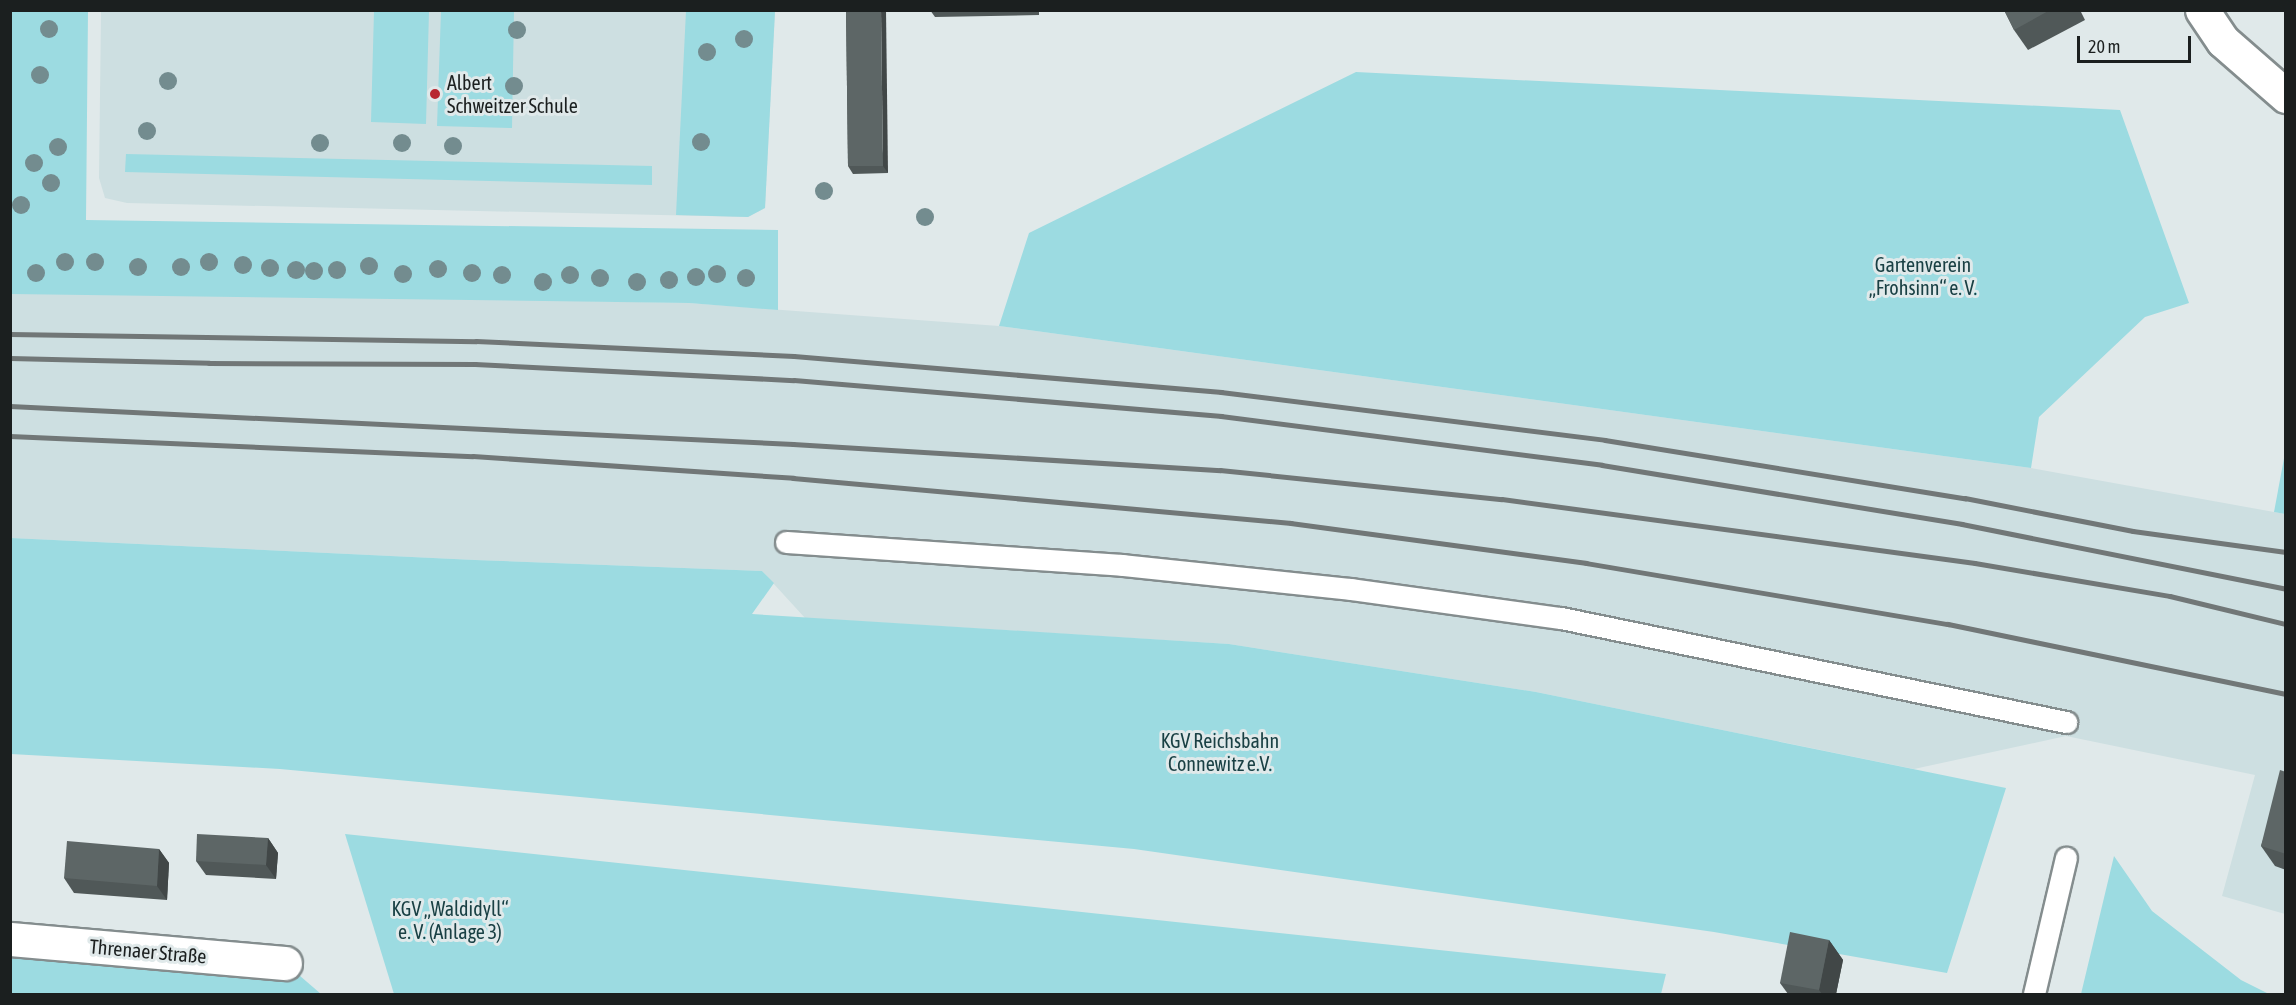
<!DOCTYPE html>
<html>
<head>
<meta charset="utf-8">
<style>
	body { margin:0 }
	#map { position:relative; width:2296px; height:1005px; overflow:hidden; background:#e0e9ea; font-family:"Asap Condensed",sans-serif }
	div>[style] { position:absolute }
	.built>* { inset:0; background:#cddfe1 }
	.green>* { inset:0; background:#9cdbe1 }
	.roads { filter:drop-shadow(2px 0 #848d8e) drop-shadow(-2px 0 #848d8e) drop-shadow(0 2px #848d8e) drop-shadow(0 -2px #848d8e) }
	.service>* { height:21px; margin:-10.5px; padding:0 10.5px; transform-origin:10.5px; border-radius:10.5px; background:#fff }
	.minor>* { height:33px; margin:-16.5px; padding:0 16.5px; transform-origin:16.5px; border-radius:16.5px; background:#fff }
	.tertiary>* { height:33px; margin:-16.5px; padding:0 16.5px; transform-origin:16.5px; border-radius:16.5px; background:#fff }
	.rail>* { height:4.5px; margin:-2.25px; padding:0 2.25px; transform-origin:2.25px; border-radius:2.25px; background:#717777 }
	.trees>* { width:18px; height:18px; margin:-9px; border-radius:50%; background:#738c8f }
	.wall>* { inset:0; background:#505858 }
	.shaded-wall>* { inset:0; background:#414747 }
	.building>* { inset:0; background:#5d6666 }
	.dots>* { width:16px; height:16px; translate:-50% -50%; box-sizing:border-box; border:3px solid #e0e9ea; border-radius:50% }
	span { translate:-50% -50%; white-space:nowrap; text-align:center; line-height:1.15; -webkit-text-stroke:6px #e0e9ea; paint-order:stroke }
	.poi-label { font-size:20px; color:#1b1f1f }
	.left { translate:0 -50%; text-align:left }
	.park-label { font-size:20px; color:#194044 }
	.street-label { font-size:20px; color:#1b1f1f }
	.frame { position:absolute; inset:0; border:12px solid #1b1f1f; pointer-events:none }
	.scale { position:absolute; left:2077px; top:36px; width:114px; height:27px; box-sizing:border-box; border:3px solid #1b1f1f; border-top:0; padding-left:8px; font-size:18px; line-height:21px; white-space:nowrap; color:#1b1f1f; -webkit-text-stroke:4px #e0e9ea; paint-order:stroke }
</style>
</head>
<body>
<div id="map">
	<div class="built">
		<div style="clip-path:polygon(101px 11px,775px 11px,765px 208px,748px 217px,127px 203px,105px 198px,99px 178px)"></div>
		<div style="clip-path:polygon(11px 290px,689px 303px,999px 326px,2031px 468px,2285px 514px,2285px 914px,2222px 896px,2255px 775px,2066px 736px,1914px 769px,1536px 692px,1229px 644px,805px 618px,762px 571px,475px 560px,11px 538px)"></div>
	</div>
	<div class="green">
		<div style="clip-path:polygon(11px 10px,88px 11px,86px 220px,778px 230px,778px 310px,689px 303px,11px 294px)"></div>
		<div style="clip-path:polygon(374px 11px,429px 11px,426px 124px,371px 122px)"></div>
		<div style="clip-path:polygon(441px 11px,514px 11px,512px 128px,437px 126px)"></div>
		<div style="clip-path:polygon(686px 11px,775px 11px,765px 208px,748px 217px,676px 215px)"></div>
		<div style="clip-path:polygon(1356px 72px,2120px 110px,2189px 303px,2145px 317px,2039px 417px,2031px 468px,999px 326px,1029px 233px)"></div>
		<div style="clip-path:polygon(126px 154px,652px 166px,652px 185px,125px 172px)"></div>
		<div style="clip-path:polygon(2285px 453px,2286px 453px,2285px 514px,2274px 512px)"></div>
		<div style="clip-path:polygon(11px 538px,475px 560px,762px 571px,774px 583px,752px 614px,1229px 644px,1536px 692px,2006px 788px,1947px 973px,1714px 932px,1134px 849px,280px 769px,11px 754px)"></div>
		<div style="clip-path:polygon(345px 834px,1666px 974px,1661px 994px,394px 994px)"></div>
		<div style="clip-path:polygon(2114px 856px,2152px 911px,2241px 980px,2269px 994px,2081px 994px)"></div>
		<div style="clip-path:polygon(10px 939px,285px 963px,321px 994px,11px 994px)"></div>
	</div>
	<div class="roads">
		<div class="service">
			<div style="left:786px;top:542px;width:337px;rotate:3.9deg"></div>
			<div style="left:1122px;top:565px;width:230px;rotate:6deg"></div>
			<div style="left:1351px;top:589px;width:212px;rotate:7.9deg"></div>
			<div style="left:1561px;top:618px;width:516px;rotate:11.64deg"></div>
			<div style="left:2034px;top:994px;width:140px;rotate:-76.8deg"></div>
		</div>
		<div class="minor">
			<div style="left:10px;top:939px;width:276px;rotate:5deg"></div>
		</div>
		<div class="tertiary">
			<div style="left:2202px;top:10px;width:37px;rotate:56deg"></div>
			<div style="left:2223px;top:41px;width:84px;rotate:41.1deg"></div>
		</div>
	</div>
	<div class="rail">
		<div style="left:10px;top:334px;width:466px;rotate:0.9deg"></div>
		<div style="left:476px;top:341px;width:318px;rotate:2.7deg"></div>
		<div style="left:794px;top:356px;width:429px;rotate:4.8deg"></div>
		<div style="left:1221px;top:392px;width:387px;rotate:7.1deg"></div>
		<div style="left:1605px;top:440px;width:365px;rotate:9.2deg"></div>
		<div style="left:1965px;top:498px;width:171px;rotate:11.1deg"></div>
		<div style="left:2133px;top:531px;width:154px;rotate:7.8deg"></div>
		<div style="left:10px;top:358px;width:199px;rotate:1.4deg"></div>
		<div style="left:209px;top:363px;width:266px;rotate:0.2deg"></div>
		<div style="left:475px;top:364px;width:319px;rotate:2.9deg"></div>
		<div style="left:794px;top:380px;width:429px;rotate:4.8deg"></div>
		<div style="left:1221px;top:416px;width:384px;rotate:7.3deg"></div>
		<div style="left:1602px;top:465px;width:365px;rotate:9.3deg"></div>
		<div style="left:1962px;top:524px;width:330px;rotate:11.3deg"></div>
		<div style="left:10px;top:406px;width:784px;rotate:2.78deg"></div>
		<div style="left:793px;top:444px;width:428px;rotate:3.5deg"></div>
		<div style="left:1220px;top:470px;width:283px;rotate:5.9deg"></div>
		<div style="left:1502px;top:499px;width:477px;rotate:7.7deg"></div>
		<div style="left:1975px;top:563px;width:198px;rotate:9.6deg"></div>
		<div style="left:2170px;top:596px;width:119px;rotate:13.6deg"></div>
		<div style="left:10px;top:436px;width:463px;rotate:2.5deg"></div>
		<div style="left:473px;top:456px;width:321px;rotate:3.9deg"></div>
		<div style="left:793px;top:478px;width:500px;rotate:5.16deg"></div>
		<div style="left:1291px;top:523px;width:298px;rotate:7.7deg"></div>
		<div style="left:1586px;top:563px;width:367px;rotate:9.6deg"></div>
		<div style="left:1948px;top:624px;width:345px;rotate:11.7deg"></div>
	</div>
	<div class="trees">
		<div style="left:49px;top:29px"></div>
		<div style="left:517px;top:30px"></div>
		<div style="left:744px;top:39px"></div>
		<div style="left:707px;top:52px"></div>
		<div style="left:40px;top:75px"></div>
		<div style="left:168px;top:81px"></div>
		<div style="left:514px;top:86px"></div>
		<div style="left:147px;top:131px"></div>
		<div style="left:701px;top:142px"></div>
		<div style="left:320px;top:143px"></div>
		<div style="left:402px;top:143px"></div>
		<div style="left:453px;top:146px"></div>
		<div style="left:58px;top:147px"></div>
		<div style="left:34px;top:163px"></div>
		<div style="left:51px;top:183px"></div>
		<div style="left:824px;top:191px"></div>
		<div style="left:21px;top:205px"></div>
		<div style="left:925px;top:217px"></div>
		<div style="left:65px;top:262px"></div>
		<div style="left:95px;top:262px"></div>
		<div style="left:209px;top:262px"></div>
		<div style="left:243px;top:265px"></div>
		<div style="left:369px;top:266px"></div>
		<div style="left:138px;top:267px"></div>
		<div style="left:181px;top:267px"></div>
		<div style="left:270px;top:268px"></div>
		<div style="left:438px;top:269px"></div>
		<div style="left:296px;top:270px"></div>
		<div style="left:337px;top:270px"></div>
		<div style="left:314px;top:271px"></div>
		<div style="left:36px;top:273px"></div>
		<div style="left:472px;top:273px"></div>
		<div style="left:403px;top:274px"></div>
		<div style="left:717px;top:274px"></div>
		<div style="left:502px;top:275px"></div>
		<div style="left:570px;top:275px"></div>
		<div style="left:696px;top:277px"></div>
		<div style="left:600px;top:278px"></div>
		<div style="left:746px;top:278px"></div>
		<div style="left:669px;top:280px"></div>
		<div style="left:543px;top:282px"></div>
		<div style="left:637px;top:282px"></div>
	</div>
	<div class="wall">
		<div style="clip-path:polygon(846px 10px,888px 173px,853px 174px,848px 166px)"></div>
		<div style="clip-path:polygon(930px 10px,1039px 10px,1039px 15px,935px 17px)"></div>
		<div style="clip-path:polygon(2004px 10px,2080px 10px,2085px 20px,2028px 50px,2014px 30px)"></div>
		<div style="clip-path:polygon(2286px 772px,2286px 870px,2275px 866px,2261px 846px)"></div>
		<div style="clip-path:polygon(268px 838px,278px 853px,276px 879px,206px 875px,196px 861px)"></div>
		<div style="clip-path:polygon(159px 849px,169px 863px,167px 900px,74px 893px,64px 878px)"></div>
		<div style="clip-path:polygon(1829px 940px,1843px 960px,1836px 994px,1788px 994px,1780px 983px)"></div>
	</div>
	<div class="shaded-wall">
		<div style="clip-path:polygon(881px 10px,886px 10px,888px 173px,883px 166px)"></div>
		<div style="clip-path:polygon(268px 838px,278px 853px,276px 879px,266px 865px)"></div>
		<div style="clip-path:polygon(159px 849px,169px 863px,167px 900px,157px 886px)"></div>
		<div style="clip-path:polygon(1829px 940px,1843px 960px,1836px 994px,1822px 994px,1819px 990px)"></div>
	</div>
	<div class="building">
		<div style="clip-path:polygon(846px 10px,881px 10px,883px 166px,848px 166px)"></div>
		<div style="clip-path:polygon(2004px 10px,2050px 10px,2014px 30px)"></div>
		<div style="clip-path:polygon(2280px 770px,2286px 772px,2286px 854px,2261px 846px)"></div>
		<div style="clip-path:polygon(197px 834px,268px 838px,266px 865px,196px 861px)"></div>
		<div style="clip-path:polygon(67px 841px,159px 849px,157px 886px,64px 878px)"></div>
		<div style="clip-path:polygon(1790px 932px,1829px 940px,1819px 990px,1780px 983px)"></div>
	</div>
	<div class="dots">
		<div style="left:435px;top:94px;background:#b82730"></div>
	</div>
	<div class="poi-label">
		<span class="left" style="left:447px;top:94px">Albert<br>Schweitzer Schule</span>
	</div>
	<div class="park-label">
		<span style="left:1923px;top:276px">Gartenverein<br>„Frohsinn“ e. V.</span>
		<span style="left:1220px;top:752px">KGV Reichsbahn<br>Connewitz e.V.</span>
		<span style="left:450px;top:920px">KGV „Waldidyll“<br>e. V. (Anlage 3)</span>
	</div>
	<div class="street-label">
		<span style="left:148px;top:951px;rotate:5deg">Threnaer Straße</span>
	</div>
	<div class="frame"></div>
	<div class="scale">20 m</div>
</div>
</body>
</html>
